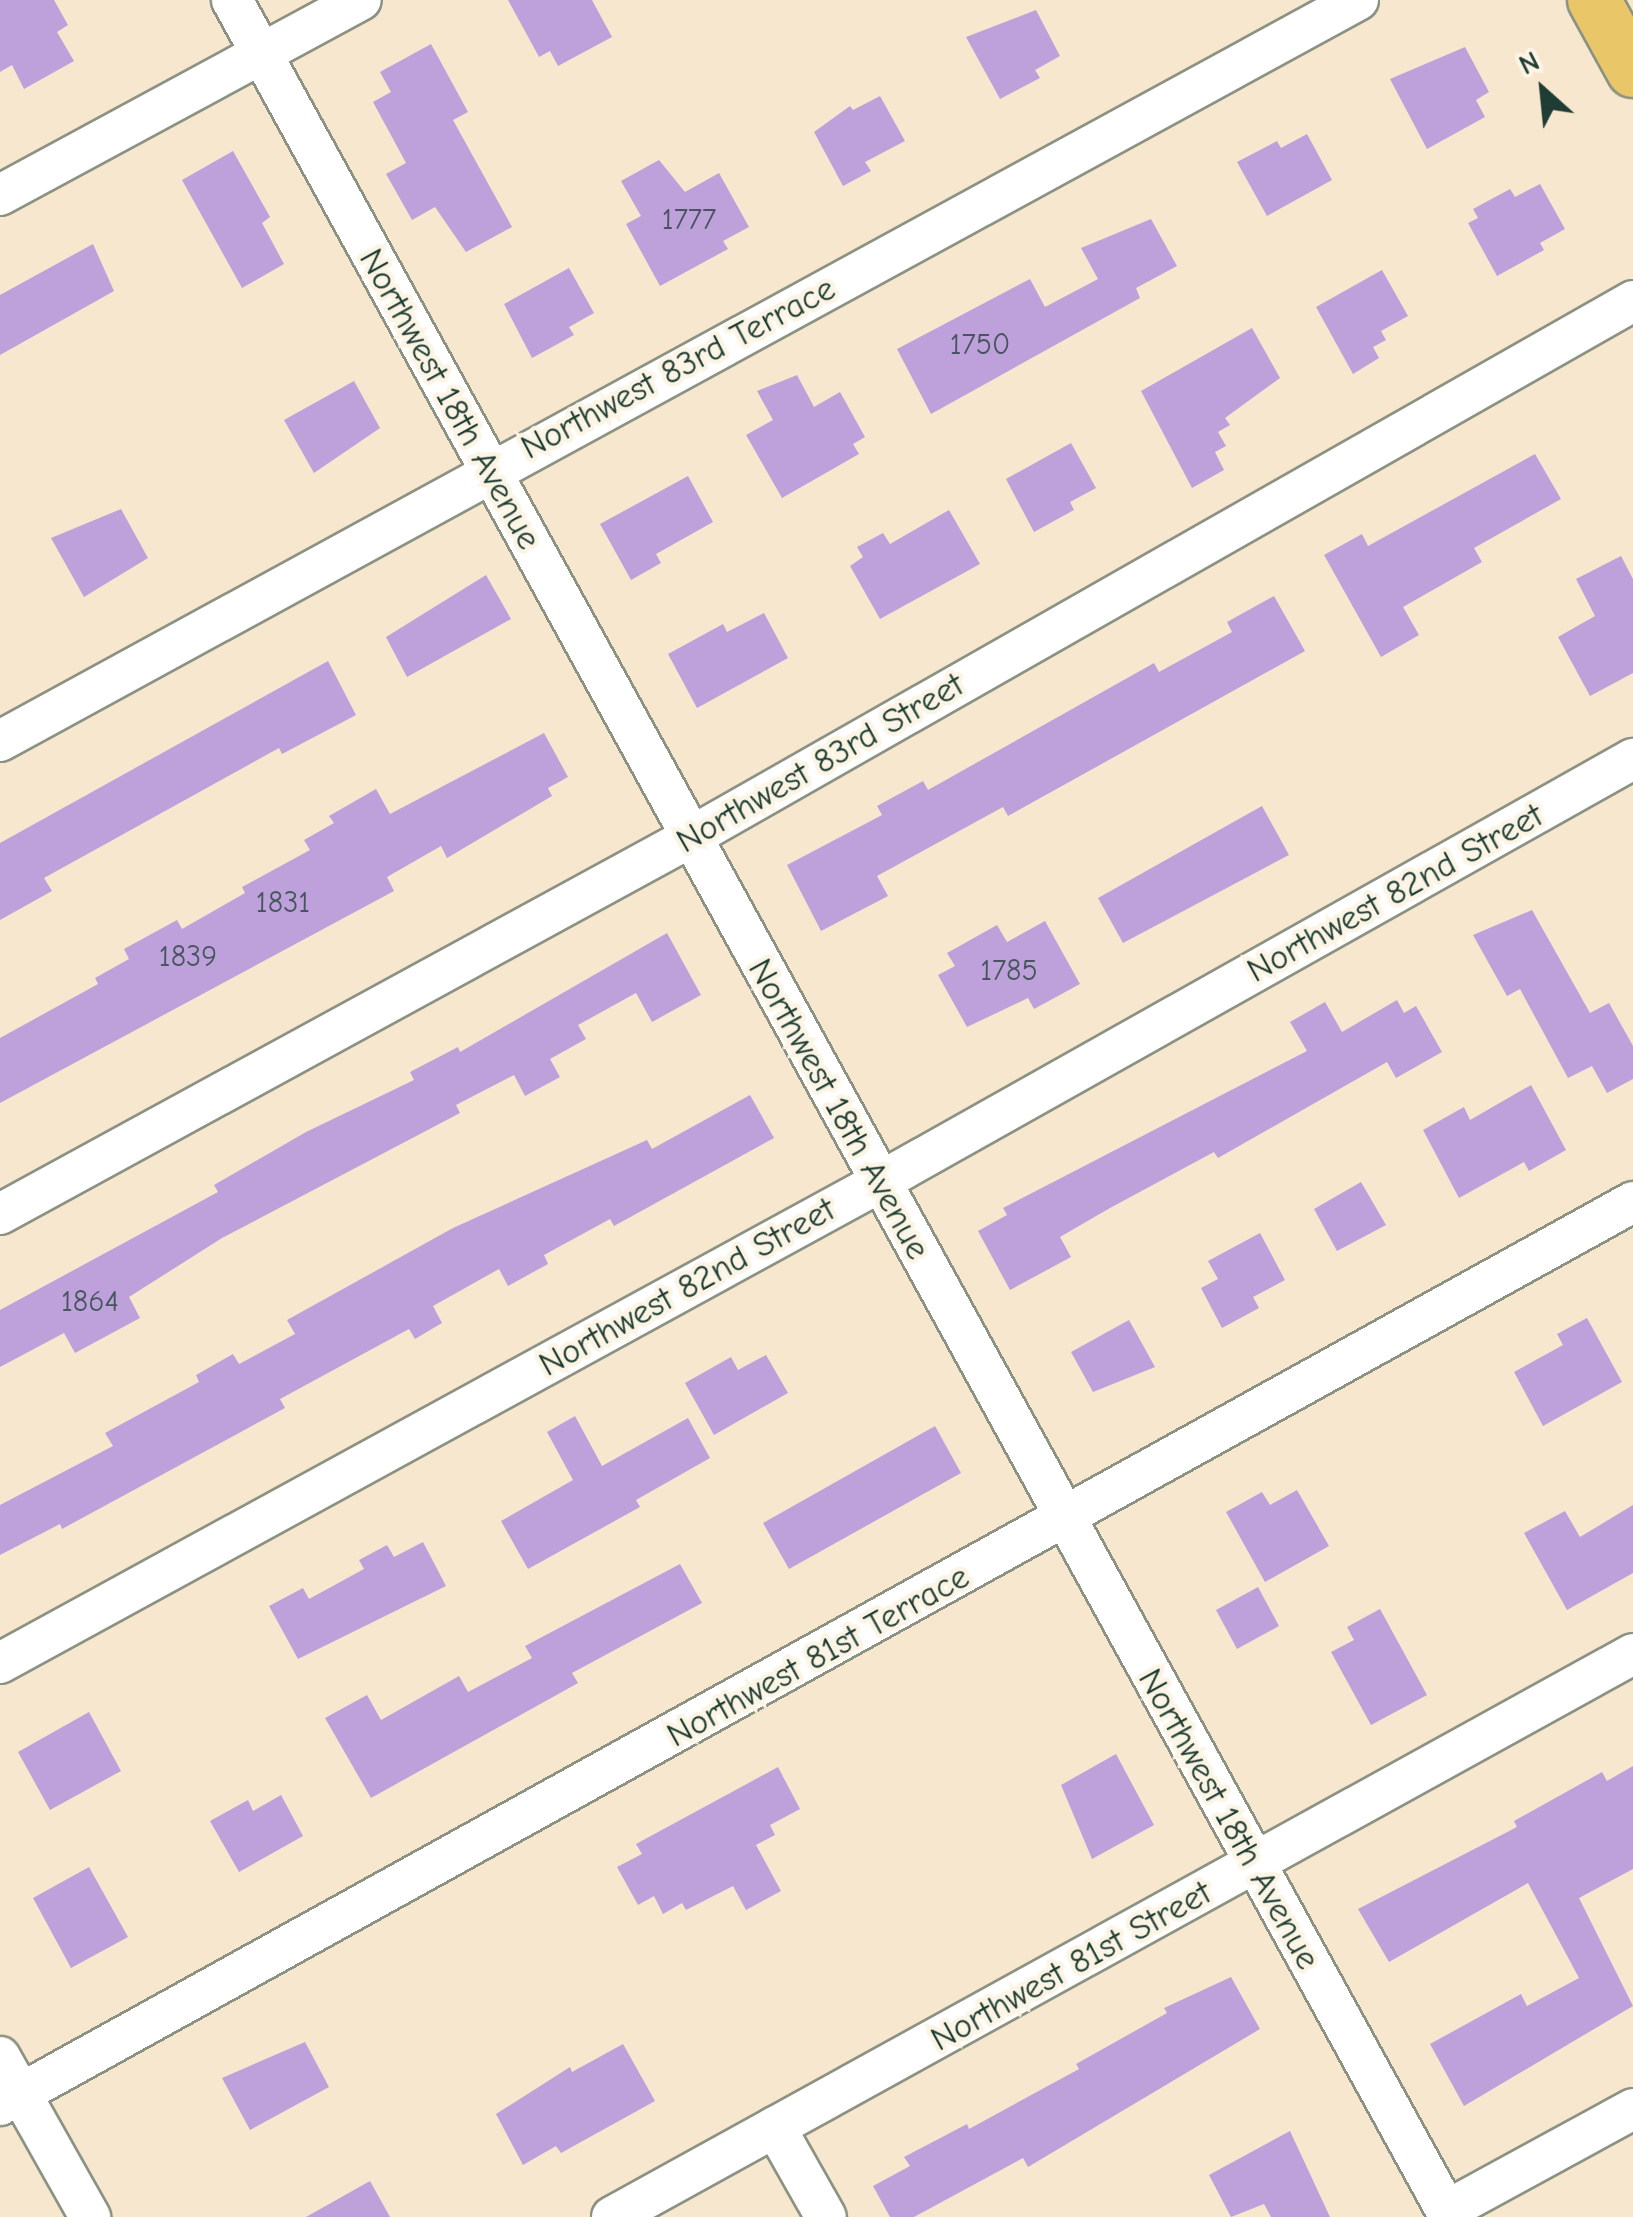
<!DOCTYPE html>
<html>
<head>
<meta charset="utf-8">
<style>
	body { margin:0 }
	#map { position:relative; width:1633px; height:2217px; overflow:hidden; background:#f7e7cf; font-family:"Comic Neue",sans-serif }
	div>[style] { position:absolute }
	.building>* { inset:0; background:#bea1db }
	.roads { filter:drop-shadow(2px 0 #8b9282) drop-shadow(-2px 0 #8b9282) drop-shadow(0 2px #8b9282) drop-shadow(0 -2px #8b9282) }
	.minor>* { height:40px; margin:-20px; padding:0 20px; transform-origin:20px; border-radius:20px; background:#fff }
	.major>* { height:52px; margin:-26px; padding:0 26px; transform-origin:26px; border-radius:26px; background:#e9c769 }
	span { translate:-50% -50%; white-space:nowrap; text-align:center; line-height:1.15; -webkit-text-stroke:9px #fcf5e5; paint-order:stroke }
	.number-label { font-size:30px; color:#47565e }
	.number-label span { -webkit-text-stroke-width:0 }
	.street-label { font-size:35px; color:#1f3d34 }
	.north { position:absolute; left:1493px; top:40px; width:100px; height:100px; -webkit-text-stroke:8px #fcf5e5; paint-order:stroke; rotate:333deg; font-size:28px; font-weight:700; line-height:40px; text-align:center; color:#1f3d34 }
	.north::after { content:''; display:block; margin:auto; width:35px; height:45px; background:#1f3d34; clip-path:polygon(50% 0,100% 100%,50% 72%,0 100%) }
</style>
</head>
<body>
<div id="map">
	<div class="building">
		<div style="clip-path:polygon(0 0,54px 0,68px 25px,57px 32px,74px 61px,24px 89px,12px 65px,0 72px)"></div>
		<div style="clip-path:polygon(508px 0,592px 0,612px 37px,558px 66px,550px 51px,539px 57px)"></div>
		<div style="clip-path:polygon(1036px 10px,1060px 56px,1035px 70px,1040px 78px,1000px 99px,966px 37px)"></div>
		<div style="clip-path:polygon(431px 44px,468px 112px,453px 120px,512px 227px,466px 252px,435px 207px,412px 220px,386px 174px,406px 163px,373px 102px,391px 92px,380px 72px)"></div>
		<div style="clip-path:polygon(1465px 47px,1489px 92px,1476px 100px,1485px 117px,1427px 149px,1390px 79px)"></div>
		<div style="clip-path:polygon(880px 96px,905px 141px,865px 162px,871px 171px,843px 186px,814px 132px,850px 106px,853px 110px)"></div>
		<div style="clip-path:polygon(1307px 134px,1332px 180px,1267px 216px,1237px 162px,1277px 141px,1281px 148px)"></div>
		<div style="clip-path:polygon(233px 151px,270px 217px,262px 223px,284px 264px,242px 288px,182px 180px)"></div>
		<div style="clip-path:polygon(659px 160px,685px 192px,719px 173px,749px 227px,723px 241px,728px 249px,660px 286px,626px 224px,641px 216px,621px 181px)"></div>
		<div style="clip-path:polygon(1540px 184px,1565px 229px,1540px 243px,1544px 250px,1497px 276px,1468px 223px,1478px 218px,1473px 209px,1510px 189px,1515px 197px)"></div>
		<div style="clip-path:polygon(1151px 219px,1177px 266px,1136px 288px,1140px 298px,931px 414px,897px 349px,1030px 279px,1045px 307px,1098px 279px,1081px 248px)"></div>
		<div style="clip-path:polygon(93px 244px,114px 291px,0 355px,0 295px)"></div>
		<div style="clip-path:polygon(569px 268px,594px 313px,569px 327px,574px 335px,532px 358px,504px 304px)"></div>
		<div style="clip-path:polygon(1382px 270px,1408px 316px,1381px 331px,1386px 340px,1373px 347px,1379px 358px,1353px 374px,1316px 307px)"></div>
		<div style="clip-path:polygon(1252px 328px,1280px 378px,1225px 418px,1230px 425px,1218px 432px,1226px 446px,1215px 452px,1224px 470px,1192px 488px,1141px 391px)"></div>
		<div style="clip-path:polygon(797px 375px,814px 407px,840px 392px,865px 437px,853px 444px,859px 454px,782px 498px,746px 435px,773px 420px,757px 391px)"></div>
		<div style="clip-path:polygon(354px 381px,380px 428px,314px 473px,284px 420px)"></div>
		<div style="clip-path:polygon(1071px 443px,1096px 488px,1070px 502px,1074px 510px,1034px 532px,1006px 479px)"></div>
		<div style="clip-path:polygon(1535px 454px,1561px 499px,1474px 548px,1482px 562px,1403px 607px,1419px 635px,1381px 657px,1324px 555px,1362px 534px,1368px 546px)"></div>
		<div style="clip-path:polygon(688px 476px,713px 522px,656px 554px,661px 563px,631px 580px,600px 524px)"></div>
		<div style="clip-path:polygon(121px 509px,148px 558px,84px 597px,51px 538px)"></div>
		<div style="clip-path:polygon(949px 510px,980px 564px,880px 619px,850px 566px,863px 557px,857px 547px,883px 533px,890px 544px)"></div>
		<div style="clip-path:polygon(1621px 556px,1633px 579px,1633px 673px,1590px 696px,1558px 637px,1595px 616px,1576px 579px)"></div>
		<div style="clip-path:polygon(486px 575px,511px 619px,407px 677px,386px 637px)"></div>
		<div style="clip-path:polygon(1274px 596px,1305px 651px,1008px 816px,1003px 807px,877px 876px,888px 896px,821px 931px,787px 865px,882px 815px,877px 806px,923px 781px,928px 790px,1154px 663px,1159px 672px,1232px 632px,1227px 622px)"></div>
		<div style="clip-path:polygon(764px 613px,788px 658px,697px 708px,668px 654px,723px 624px,727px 632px)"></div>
		<div style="clip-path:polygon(328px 661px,356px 715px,282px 754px,279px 748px,44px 878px,52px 891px,0 920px,0 843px)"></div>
		<div style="clip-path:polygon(544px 733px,568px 777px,548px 788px,552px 796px,447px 858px,441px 846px,387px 877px,394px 891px,0 1103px,0 1038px,98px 984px,95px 978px,129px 959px,124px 949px,177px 920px,182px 929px,245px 893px,242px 887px,310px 850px,304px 840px,334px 823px,329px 816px,376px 789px,390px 814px)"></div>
		<div style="clip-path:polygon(1262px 806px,1289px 855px,1123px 943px,1098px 898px)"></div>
		<div style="clip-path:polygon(1532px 910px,1590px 1013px,1609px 1003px,1633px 1046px,1633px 1079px,1607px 1093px,1592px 1066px,1568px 1078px,1520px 989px,1507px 996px,1473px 935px)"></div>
		<div style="clip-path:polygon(1045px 921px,1080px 984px,1034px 1009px,1028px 998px,967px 1027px,938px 975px,955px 966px,947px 953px,997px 925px,1007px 942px)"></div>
		<div style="clip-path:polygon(667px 933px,701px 995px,652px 1022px,636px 993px,578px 1025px,586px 1039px,550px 1059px,560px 1077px,525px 1096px,514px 1075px,456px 1105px,460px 1113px,222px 1238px,129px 1297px,140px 1318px,75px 1353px,64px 1333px,0 1367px,0 1310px,218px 1192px,214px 1185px,306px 1132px,414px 1080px,410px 1072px,458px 1047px,460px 1052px)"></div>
		<div style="clip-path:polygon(1397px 1000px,1404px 1013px,1416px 1006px,1442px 1052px,1396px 1078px,1387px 1062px,1218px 1158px,1214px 1152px,1110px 1208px,1060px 1237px,1071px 1257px,1010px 1290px,978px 1231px,1007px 1215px,1003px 1208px,1307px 1051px,1290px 1022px,1325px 1002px,1342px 1032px)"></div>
		<div style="clip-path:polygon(1531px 1085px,1566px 1150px,1529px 1171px,1524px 1162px,1459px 1198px,1423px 1130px,1464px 1107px,1470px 1120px)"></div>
		<div style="clip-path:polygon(750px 1095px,774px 1138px,614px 1226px,610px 1219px,544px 1255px,548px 1264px,508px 1286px,499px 1269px,433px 1306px,442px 1323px,415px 1339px,409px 1329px,280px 1399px,285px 1408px,62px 1529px,60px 1524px,0 1555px,0 1505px,113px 1446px,105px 1433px,199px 1382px,196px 1375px,233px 1354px,239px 1364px,295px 1334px,287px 1320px,453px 1228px,647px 1140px,652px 1149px)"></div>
		<div style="clip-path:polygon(1361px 1182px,1386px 1225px,1337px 1251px,1314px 1209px)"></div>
		<div style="clip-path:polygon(1260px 1233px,1285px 1280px,1253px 1297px,1259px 1308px,1222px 1328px,1201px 1288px,1218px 1279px,1208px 1261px)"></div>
		<div style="clip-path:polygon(1587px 1318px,1622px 1382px,1543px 1426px,1514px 1372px,1563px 1345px,1557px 1334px)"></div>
		<div style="clip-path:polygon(1129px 1320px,1155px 1367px,1093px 1392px,1071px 1352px)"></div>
		<div style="clip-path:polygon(766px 1355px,788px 1393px,714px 1435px,685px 1383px,731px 1357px,738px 1370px)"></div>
		<div style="clip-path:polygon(575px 1416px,602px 1466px,688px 1418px,710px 1458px,636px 1500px,640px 1507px,528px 1569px,501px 1521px,573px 1480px,547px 1432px)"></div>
		<div style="clip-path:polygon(935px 1426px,961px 1473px,789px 1569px,763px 1523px)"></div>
		<div style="clip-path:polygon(1297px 1490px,1329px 1546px,1265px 1582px,1226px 1512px,1262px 1492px,1270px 1505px)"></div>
		<div style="clip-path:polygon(1633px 1505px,1633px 1573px,1567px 1610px,1524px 1533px,1565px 1511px,1580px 1537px)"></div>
		<div style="clip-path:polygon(423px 1542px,446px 1586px,298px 1659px,269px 1606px,303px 1588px,309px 1599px,364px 1569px,359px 1560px,387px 1545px,394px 1557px)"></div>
		<div style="clip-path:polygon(680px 1564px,702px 1603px,572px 1673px,578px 1683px,371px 1798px,325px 1718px,367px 1695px,381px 1720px,459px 1676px,468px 1692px,532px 1658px,525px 1646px)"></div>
		<div style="clip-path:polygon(1258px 1587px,1279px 1626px,1237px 1649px,1216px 1610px)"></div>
		<div style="clip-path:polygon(1380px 1609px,1427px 1695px,1371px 1725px,1331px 1652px,1354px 1640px,1347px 1627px)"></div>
		<div style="clip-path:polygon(89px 1712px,121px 1771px,50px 1810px,18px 1752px)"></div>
		<div style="clip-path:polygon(1116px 1754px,1154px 1825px,1092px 1859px,1061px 1785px)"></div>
		<div style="clip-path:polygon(1633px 1766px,1633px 1869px,1579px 1898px,1633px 2006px,1464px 2106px,1430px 2044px,1521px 1994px,1527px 2006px,1579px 1978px,1528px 1883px,1389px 1962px,1358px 1909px,1517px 1827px,1514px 1821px,1602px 1772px,1607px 1781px)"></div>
		<div style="clip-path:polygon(778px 1767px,800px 1809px,770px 1825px,775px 1835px,756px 1845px,781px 1891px,746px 1910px,733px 1886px,686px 1910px,682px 1903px,663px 1914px,654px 1896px,638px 1905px,617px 1867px,642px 1854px,636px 1844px)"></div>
		<div style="clip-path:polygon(281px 1795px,303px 1836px,239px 1872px,210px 1821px,248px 1800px,253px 1811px)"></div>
		<div style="clip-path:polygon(89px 1867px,128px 1937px,71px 1968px,33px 1898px)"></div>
		<div style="clip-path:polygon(1231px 1977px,1260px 2029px,1028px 2167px,1023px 2158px,914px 2217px,890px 2217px,873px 2186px,910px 2166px,904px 2157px,967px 2124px,969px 2129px,1079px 2069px,1076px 2064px,1167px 2013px,1164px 2008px)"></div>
		<div style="clip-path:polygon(305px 2042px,329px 2087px,250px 2130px,222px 2078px)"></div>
		<div style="clip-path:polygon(623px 2044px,655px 2101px,561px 2153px,556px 2146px,523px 2165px,496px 2114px,570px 2067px,572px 2072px)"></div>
		<div style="clip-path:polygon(1290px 2131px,1330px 2217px,1271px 2217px,1264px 2204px,1231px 2217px,1209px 2175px)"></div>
		<div style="clip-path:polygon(370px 2181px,390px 2217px,306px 2217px)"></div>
	</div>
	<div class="roads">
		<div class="minor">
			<div style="left:232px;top:0;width:2530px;rotate:61.22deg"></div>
			<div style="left:0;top:195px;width:410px;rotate:-28.4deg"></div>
			<div style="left:0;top:741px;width:1547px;rotate:-28.62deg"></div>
			<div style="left:0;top:1214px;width:785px;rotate:-28.62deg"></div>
			<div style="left:689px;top:838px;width:1086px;rotate:-29.63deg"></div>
			<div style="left:0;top:1663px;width:1003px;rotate:-28.66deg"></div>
			<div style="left:880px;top:1182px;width:864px;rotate:-29.33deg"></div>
			<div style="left:0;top:2057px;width:184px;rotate:60.6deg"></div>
			<div style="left:0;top:2105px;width:1866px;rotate:-28.94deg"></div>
			<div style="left:775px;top:2127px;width:103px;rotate:60.5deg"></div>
			<div style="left:1446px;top:2211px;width:213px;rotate:-28.6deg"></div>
			<div style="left:612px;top:2217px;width:1166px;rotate:-28.87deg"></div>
		</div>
		<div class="major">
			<div style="left:1594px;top:0;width:81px;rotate:61.2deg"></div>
		</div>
	</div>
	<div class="number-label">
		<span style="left:689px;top:220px">1777</span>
		<span style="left:980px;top:345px">1750</span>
		<span style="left:283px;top:903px">1831</span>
		<span style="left:188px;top:957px">1839</span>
		<span style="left:1009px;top:971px">1785</span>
		<span style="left:90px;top:1302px">1864</span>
	</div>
	<div class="street-label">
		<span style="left:678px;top:368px;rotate:-28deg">Northwest 83rd Terrace</span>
		<span style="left:450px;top:399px;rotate:61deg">Northwest 18th Avenue</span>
		<span style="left:820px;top:763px;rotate:-30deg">Northwest 83rd Street</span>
		<span style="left:1395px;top:893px;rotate:-29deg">Northwest 82nd Street</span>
		<span style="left:839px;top:1109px;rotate:61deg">Northwest 18th Avenue</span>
		<span style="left:687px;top:1287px;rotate:-29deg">Northwest 82nd Street</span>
		<span style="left:818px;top:1656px;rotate:-29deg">Northwest 81st Terrace</span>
		<span style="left:1229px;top:1819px;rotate:61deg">Northwest 18th Avenue</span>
		<span style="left:1071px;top:1966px;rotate:-29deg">Northwest 81st Street</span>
	</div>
	<div class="north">N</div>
</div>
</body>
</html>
